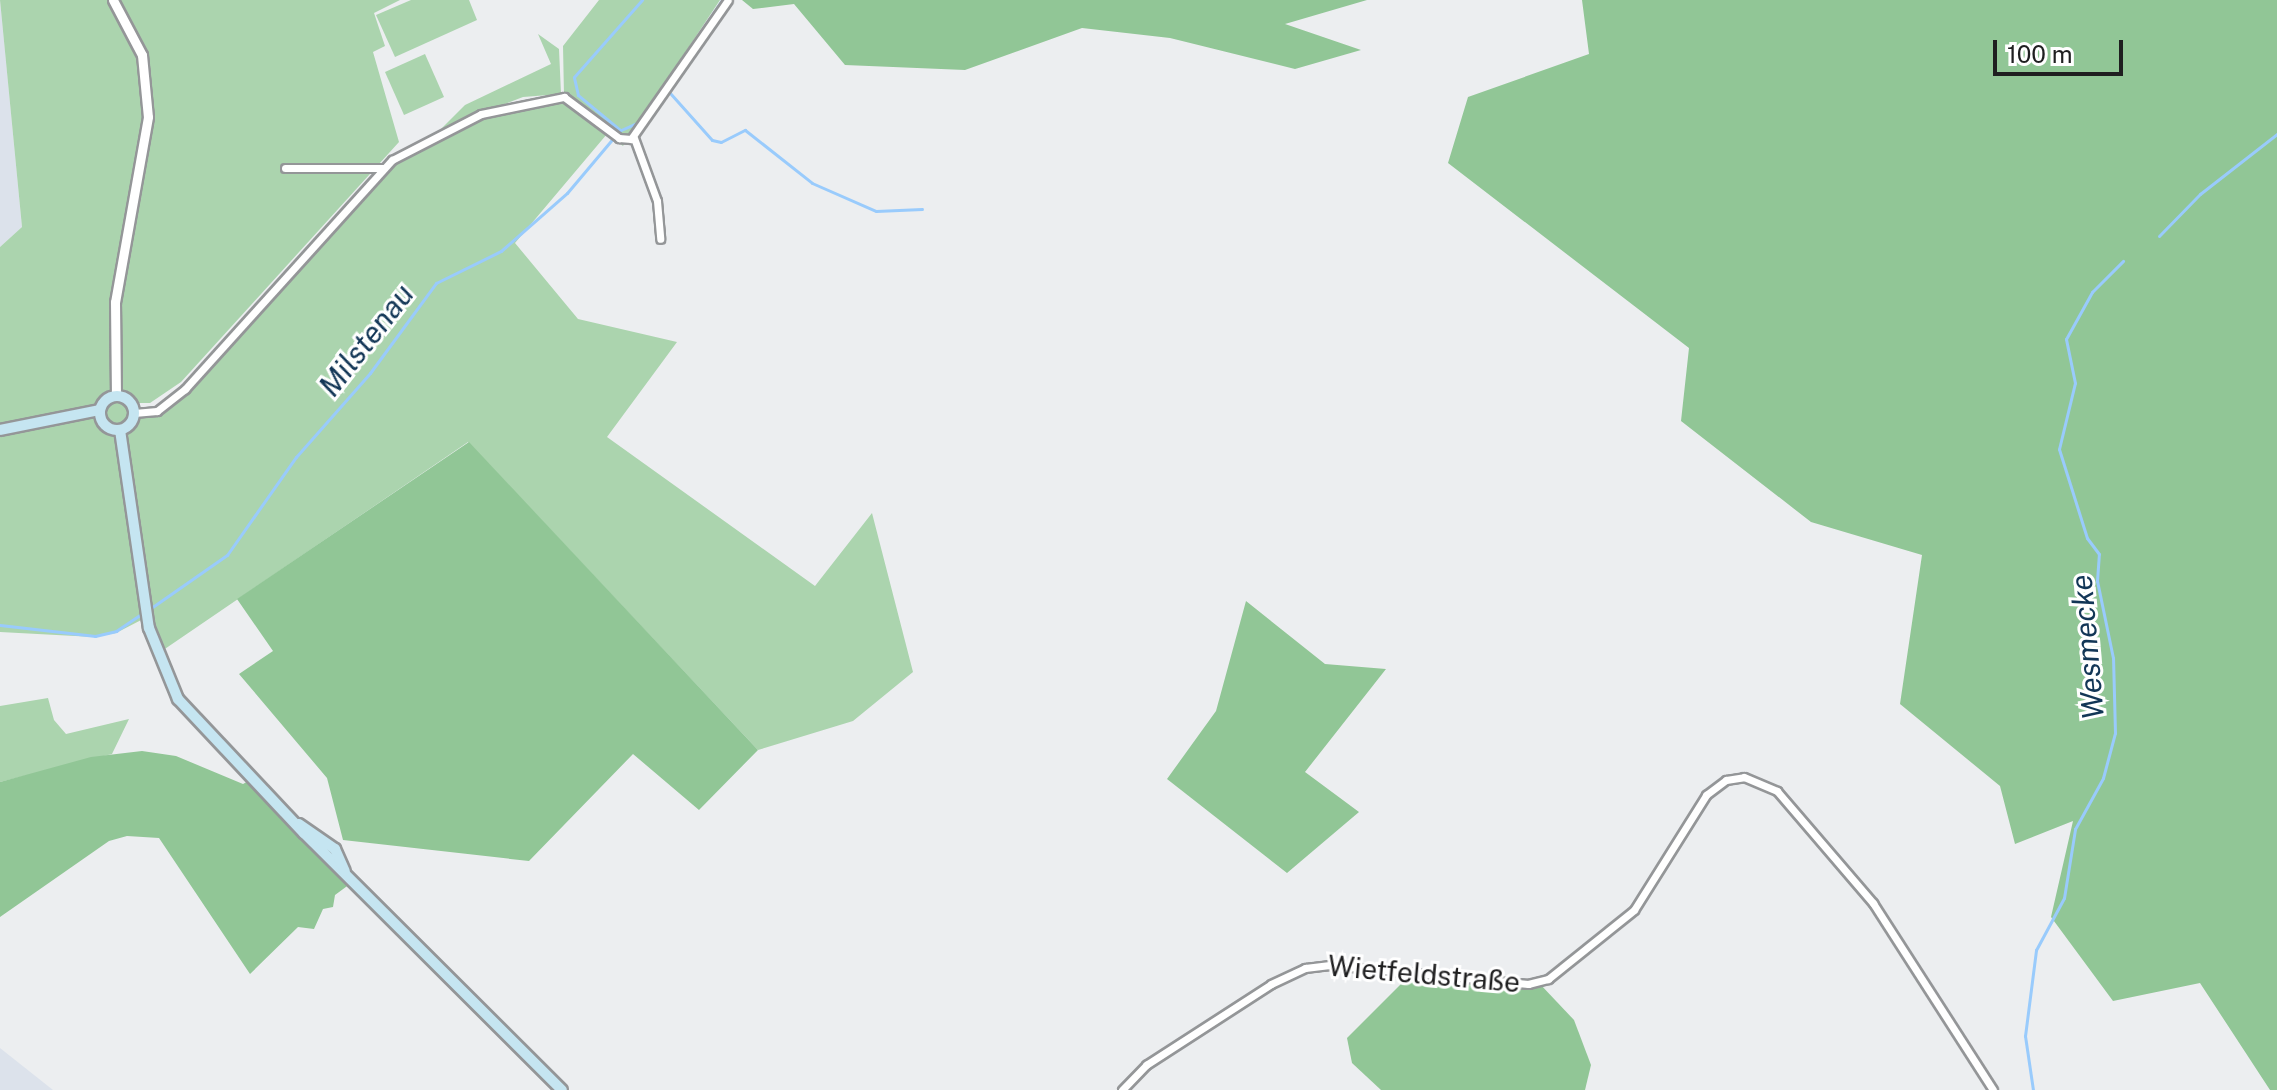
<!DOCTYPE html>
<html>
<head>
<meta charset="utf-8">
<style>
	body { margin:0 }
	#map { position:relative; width:2277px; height:1090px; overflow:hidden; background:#eceef0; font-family:"Public Sans",sans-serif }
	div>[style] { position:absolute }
	.built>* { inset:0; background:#dce2eb }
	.green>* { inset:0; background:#abd4ae }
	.forest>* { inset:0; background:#91c696 }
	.stream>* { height:3px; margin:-1.5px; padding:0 1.5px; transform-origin:1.5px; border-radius:1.5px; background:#99cbfc }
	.roads { filter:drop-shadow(2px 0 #949698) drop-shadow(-2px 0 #949698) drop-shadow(0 2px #949698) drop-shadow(0 -2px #949698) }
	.minor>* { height:7px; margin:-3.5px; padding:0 3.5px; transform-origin:3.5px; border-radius:3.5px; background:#fff }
	.tertiary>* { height:9px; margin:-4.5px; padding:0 4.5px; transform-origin:4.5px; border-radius:4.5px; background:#fff }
	.secondary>* { height:10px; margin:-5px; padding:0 5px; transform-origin:5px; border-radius:5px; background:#c5e5f1 }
	.secondary>.ring { margin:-5px; padding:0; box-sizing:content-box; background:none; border:10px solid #c5e5f1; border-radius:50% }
	span { translate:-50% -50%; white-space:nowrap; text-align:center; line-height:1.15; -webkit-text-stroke:6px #fff; paint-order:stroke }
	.street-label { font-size:28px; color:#1f1f20 }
	.water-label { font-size:30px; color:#123656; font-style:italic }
	.scale { position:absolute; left:1993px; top:40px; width:130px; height:36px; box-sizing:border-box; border:4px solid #1f1f20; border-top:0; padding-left:10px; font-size:24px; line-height:28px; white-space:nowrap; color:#1f1f20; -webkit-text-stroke:6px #fff; paint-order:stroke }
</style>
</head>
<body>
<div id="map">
	<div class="built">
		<div style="clip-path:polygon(0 0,22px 227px,0 247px)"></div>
		<div style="clip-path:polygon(0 1048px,53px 1090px,0 1090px)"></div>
	</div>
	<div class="green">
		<div style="clip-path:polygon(0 0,400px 0,374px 13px,385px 46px,373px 52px,399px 142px,181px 382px,150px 403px,139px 403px,125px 392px,134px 409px,157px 411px,172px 402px,383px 168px,481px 114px,564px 96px,563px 46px,599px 0,720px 0,623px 146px,607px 134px,515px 243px,578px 319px,677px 342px,607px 437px,815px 586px,872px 513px,913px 672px,853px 721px,758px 750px,468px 442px,156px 655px,147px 617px,116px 633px,94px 637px,0 632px,0 247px,22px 227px)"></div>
		<div style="clip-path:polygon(411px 0,469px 0,477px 20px,395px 57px,376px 15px)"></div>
		<div style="clip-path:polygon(538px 34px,559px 49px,561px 94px,523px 97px,441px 129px,465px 105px,551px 64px)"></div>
		<div style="clip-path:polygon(425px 54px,444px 97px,404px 115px,385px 72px)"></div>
		<div style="clip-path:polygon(48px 698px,54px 720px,66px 734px,129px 719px,112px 754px,0 782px,0 706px)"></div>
	</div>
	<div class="forest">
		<div style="clip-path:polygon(742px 0,1367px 0,1285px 24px,1361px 50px,1295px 69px,1170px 38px,1082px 28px,965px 70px,845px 65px,794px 4px,753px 9px)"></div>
		<div style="clip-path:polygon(1582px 0,2277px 0,2277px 1090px,2270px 1090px,2200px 983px,2113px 1001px,2051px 917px,2073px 821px,2015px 844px,2000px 786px,1900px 704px,1922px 555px,1811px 522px,1681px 421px,1689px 348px,1448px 163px,1468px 97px,1589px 54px)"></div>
		<div style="clip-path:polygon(469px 442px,758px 750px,699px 810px,633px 754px,529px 861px,343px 840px,327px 778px,239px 674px,273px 651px,237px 599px)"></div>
		<div style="clip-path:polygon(1246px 601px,1325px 664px,1386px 669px,1305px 772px,1359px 812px,1287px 873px,1167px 779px,1216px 711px)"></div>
		<div style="clip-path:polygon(142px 751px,176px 756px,243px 784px,252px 779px,354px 881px,335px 895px,333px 907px,323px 909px,314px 929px,298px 927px,250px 974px,159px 838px,127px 836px,109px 841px,0 917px,0 782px,91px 757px)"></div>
		<div style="clip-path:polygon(1412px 973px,1539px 983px,1574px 1020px,1591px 1065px,1585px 1090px,1381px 1090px,1352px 1063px,1347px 1038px)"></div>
	</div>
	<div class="stream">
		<div style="left:682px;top:60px;width:72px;rotate:-56.3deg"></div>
		<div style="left:670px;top:93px;width:63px;rotate:48.2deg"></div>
		<div style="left:712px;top:140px;width:9px;rotate:13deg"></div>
		<div style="left:721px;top:142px;width:27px;rotate:-27deg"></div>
		<div style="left:745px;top:130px;width:85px;rotate:38.3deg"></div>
		<div style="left:812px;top:183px;width:70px;rotate:23.6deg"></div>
		<div style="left:876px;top:211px;width:46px;rotate:-2.5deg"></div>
		<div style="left:621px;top:130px;width:20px;rotate:-24deg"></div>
		<div style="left:2159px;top:236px;width:59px;rotate:-45.7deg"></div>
		<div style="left:2200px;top:194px;width:98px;rotate:-37.9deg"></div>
		<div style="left:151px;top:608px;width:93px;rotate:-34.9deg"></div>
		<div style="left:227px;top:555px;width:120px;rotate:-54.9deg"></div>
		<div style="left:296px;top:457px;width:112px;rotate:-48.6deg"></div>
		<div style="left:370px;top:373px;width:112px;rotate:-53.7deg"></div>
		<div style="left:436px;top:283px;width:72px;rotate:-26.2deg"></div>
		<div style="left:501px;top:251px;width:88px;rotate:-41.3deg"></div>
		<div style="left:567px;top:193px;width:82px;rotate:-49.9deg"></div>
		<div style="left:620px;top:130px;width:55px;rotate:-140.2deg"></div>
		<div style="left:578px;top:95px;width:18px;rotate:-103deg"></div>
		<div style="left:574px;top:77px;width:103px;rotate:-48.6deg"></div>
		<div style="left:0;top:625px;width:96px;rotate:6.6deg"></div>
		<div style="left:95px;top:636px;width:22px;rotate:-13deg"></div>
		<div style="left:116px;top:631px;width:34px;rotate:-34deg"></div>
		<div style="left:2033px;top:1090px;width:55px;rotate:-98.4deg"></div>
		<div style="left:2025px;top:1036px;width:87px;rotate:-82.7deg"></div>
		<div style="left:2036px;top:950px;width:59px;rotate:-61.7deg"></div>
		<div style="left:2064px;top:898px;width:70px;rotate:-80.9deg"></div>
		<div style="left:2075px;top:829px;width:58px;rotate:-61.2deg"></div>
		<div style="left:2103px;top:778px;width:47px;rotate:-75.1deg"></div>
		<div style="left:2115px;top:733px;width:75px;rotate:-91.5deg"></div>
		<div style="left:2113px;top:658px;width:79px;rotate:-101.7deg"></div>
		<div style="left:2097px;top:581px;width:27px;rotate:-86deg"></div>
		<div style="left:2099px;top:554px;width:20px;rotate:-127deg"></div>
		<div style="left:2087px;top:538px;width:93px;rotate:-107.5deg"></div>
		<div style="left:2059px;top:449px;width:68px;rotate:-76.4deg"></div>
		<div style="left:2075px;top:383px;width:45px;rotate:-101.6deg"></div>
		<div style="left:2066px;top:339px;width:54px;rotate:-61deg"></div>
		<div style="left:2092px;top:292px;width:44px;rotate:-45deg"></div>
	</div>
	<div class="roads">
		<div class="minor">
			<div style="left:634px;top:138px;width:67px;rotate:69.9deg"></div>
			<div style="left:657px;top:201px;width:38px;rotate:85deg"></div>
			<div style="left:285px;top:168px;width:98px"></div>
			<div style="left:134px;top:413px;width:23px;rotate:-5deg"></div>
			<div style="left:157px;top:411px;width:36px;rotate:-38deg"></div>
			<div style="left:185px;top:389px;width:309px;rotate:-47.9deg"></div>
			<div style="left:392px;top:160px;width:100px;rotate:-27.3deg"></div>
			<div style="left:481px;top:114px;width:85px;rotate:-11.6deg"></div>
			<div style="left:564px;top:97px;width:69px;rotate:36.7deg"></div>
			<div style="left:619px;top:138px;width:12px;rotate:5deg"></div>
			<div style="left:631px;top:139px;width:169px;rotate:-55.1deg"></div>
			<div style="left:1122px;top:1090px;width:35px;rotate:-46deg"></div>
			<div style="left:1146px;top:1065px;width:149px;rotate:-32.9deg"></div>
			<div style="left:1271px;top:984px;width:38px;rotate:-25deg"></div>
			<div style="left:1305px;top:968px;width:25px;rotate:-7deg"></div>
			<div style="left:1330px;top:965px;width:199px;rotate:5.5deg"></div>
			<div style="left:1528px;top:984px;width:21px;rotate:-14deg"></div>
			<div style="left:1548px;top:979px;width:110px;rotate:-38.7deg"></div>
			<div style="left:1634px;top:910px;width:136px;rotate:-57.9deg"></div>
			<div style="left:1706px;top:795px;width:25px;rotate:-37deg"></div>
			<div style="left:1726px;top:780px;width:18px;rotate:-9deg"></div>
			<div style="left:1744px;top:777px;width:36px;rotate:23deg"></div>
			<div style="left:1777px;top:791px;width:148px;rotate:49.4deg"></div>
			<div style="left:1873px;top:903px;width:222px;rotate:57.3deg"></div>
		</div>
		<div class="tertiary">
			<div style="left:113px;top:0;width:62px;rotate:62.2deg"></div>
			<div style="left:142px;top:55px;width:62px;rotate:84.5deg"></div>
			<div style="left:148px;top:117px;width:188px;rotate:100.1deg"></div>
			<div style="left:115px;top:302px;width:94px;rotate:89.4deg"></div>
		</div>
		<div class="secondary">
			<div class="ring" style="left:100px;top:396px;width:24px;height:24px"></div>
			<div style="left:0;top:430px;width:101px;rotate:-11.4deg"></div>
			<div style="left:120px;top:430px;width:200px;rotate:81.7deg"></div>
			<div style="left:149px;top:628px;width:77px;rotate:67.8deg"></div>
			<div style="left:178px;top:699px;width:184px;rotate:46.8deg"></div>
			<div style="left:304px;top:833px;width:364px;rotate:44.9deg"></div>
			<div style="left:299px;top:824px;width:44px;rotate:34.8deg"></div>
			<div style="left:335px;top:849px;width:24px;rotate:66deg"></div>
		</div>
	</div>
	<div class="street-label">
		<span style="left:1424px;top:974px;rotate:5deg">Wietfeldstraße</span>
	</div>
	<div class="water-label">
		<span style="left:366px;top:340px;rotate:-52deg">Milstenau</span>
		<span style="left:2087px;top:647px;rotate:-95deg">Wesmecke</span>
	</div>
	<div class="scale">100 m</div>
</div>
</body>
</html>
